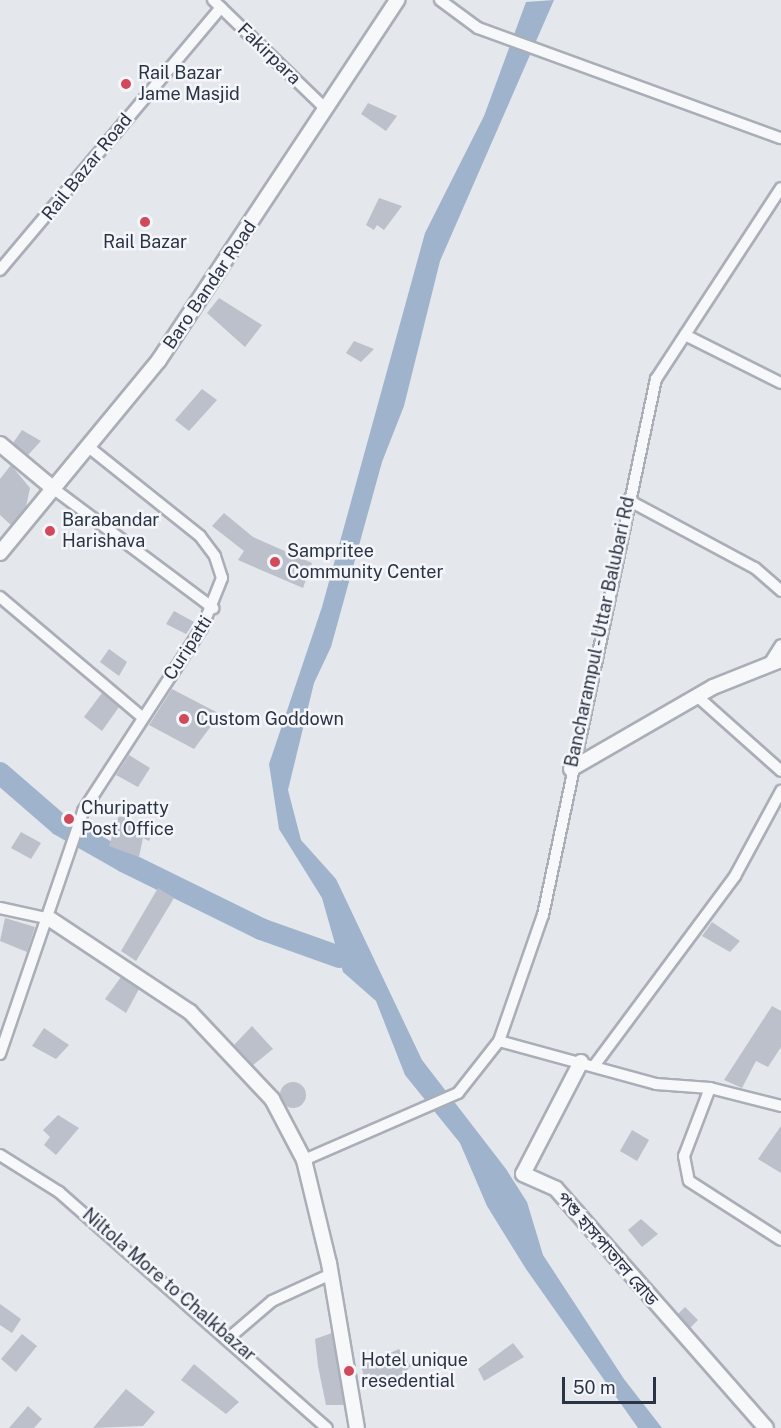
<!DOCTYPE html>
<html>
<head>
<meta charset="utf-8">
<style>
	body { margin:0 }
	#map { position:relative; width:781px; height:1428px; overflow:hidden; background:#e4e7ec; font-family:"Public Sans","Noto Sans Bengali",sans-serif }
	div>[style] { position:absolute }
	.water>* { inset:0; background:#9fb4cc }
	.river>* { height:22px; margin:-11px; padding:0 11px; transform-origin:11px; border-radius:11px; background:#9fb4cc }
	.building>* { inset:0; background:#bbc0ca }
	.round { border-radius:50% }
	.roads { filter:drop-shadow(2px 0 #a9aeb7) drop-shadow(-2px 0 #a9aeb7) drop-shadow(0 2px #a9aeb7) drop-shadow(0 -2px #a9aeb7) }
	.minor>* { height:10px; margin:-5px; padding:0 5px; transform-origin:5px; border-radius:5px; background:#f7f8fa }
	.tertiary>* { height:14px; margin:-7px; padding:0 7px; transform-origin:7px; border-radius:7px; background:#f7f8fa }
	.dots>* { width:16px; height:16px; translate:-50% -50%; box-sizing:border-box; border:3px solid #f4f6f9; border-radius:50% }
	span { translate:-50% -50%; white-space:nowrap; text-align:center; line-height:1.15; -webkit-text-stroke:5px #f4f6f9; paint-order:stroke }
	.street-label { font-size:18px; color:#2b3445 }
	.poi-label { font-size:18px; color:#2b3445 }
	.left { translate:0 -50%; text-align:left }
	.scale { position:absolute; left:562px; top:1377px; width:94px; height:27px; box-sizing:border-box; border:3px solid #2b3445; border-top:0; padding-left:8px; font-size:18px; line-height:21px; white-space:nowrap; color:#2b3445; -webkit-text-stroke:4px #f4f6f9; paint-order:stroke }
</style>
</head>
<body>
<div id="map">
	<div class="water">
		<div style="clip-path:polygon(554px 0,440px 261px,404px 406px,382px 462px,331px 647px,314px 683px,288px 790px,301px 840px,336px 879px,422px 1060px,506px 1169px,527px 1202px,543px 1255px,624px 1379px,662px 1428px,638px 1428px,526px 1269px,487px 1206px,460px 1143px,405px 1075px,376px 1001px,343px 972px,322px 898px,279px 829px,269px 764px,322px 607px,425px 233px,484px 116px,526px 2px)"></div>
	</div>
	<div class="river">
		<div style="left:0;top:773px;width:79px;rotate:40.9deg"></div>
		<div style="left:60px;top:825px;width:75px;rotate:29.6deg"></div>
		<div style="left:125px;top:862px;width:152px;rotate:26.2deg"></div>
		<div style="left:261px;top:929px;width:83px;rotate:19.7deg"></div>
	</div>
	<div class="building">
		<div style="clip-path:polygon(368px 103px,397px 116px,386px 131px,361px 114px)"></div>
		<div style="clip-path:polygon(379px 198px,402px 206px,384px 230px,377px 225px,374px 230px,366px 225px)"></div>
		<div style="clip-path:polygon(219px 298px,262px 325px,245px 347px,207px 313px)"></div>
		<div style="clip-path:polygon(354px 341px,374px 349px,361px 362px,346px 353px)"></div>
		<div style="clip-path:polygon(202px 389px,217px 400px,189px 431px,175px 420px)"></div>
		<div style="clip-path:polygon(22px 430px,41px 441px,28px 455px,13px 443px)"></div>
		<div style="clip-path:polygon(11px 465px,30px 488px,26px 507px,11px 525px,0 515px,0 479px)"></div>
		<div style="clip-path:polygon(224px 513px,253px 537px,312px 563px,303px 588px,238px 560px,244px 551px,212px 526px)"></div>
		<div style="clip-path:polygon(174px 611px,194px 622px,186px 634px,166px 624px)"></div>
		<div style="clip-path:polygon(109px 649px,127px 662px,119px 676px,100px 662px)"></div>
		<div style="clip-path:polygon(172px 689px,220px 714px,194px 749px,149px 725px)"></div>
		<div style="clip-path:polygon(102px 693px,119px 707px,102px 731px,84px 717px)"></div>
		<div style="clip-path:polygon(129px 755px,150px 768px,138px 787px,116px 775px)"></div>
		<div style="clip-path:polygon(119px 815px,154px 829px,149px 841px,143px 838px,139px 857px,109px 846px)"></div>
		<div style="clip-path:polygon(21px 832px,41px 843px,31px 859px,11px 848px)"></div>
		<div style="clip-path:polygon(158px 888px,174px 898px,136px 961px,121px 951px)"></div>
		<div style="clip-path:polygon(5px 918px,35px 927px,27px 952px,0 941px)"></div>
		<div style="clip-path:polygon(712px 922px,740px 941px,730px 952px,702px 936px)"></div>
		<div style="clip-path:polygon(121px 977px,139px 989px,126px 1013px,105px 999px)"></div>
		<div style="clip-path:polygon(772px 1006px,781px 1011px,781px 1047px,768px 1067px,756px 1061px,742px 1088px,724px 1080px)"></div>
		<div style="clip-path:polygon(252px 1026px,273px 1049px,253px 1065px,234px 1045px)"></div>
		<div style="clip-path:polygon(44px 1028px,69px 1045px,56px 1059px,32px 1046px)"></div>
		<div class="round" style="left:280px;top:1082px;width:26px;height:26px"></div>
		<div style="clip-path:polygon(58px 1115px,79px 1128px,56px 1155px,44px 1145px,50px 1137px,43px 1130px)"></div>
		<div style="clip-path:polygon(781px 1126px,781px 1173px,758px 1159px)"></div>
		<div style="clip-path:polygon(632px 1130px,649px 1140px,637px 1161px,620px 1151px)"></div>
		<div style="clip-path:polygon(641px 1219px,658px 1234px,642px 1247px,628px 1230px)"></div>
		<div style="clip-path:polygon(0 1304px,21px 1319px,12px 1333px,0 1325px)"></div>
		<div style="clip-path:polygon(685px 1307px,698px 1320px,690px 1328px,678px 1314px)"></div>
		<div style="clip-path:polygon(332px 1333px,344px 1405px,326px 1405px,318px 1366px,315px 1339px)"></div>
		<div style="clip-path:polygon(22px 1334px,37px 1346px,16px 1372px,1px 1359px)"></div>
		<div style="clip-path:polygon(513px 1343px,524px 1357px,484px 1381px,478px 1369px)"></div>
		<div style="clip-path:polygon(399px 1349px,411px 1366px,397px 1380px,391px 1375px,366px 1383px,361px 1366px)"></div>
		<div style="clip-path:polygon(194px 1364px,239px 1402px,226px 1414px,181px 1380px)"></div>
		<div style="clip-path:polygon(126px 1389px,155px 1412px,143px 1426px,93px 1428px)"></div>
		<div style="clip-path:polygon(28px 1406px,42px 1419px,34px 1428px,9px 1428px)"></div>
	</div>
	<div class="roads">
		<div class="minor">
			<div style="left:213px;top:0;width:156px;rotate:44deg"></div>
			<div style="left:440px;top:0;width:47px;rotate:36.4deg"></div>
			<div style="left:478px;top:28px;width:322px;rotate:20deg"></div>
			<div style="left:0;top:270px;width:343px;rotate:-49.9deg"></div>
			<div style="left:685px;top:335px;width:107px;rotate:26.6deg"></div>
			<div style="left:54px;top:489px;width:199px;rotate:36.8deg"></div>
			<div style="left:628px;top:500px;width:144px;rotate:28.2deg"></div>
			<div style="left:755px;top:568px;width:35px;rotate:41deg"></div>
			<div style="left:0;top:597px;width:186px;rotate:40.2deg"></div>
			<div style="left:769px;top:664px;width:22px;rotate:-58deg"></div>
			<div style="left:698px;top:697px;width:111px;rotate:41.7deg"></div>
			<div style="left:0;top:908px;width:51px;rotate:12.4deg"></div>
			<div style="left:499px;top:1041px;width:163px;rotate:15.3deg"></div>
			<div style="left:656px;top:1084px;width:54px;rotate:4.2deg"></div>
			<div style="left:710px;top:1088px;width:73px;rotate:14.2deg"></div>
			<div style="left:0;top:1054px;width:257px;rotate:-71.1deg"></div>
			<div style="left:83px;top:811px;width:218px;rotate:-57deg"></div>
			<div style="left:202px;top:628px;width:54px;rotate:-68.2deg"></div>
			<div style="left:222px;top:578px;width:23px;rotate:-108deg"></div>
			<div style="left:215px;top:556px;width:25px;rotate:-127deg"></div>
			<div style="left:200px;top:536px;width:139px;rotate:-141.4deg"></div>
			<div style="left:594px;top:1066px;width:237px;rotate:-53.4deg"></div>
			<div style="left:735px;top:876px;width:97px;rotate:-61.6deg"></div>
			<div style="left:710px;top:1088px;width:73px;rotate:110.9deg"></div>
			<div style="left:684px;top:1156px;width:25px;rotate:79deg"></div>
			<div style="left:689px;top:1181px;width:109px;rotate:32.7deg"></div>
			<div style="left:0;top:1155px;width:70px;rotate:32.1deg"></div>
			<div style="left:59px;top:1192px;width:357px;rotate:41.4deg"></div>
			<div style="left:304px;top:1160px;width:168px;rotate:-23.5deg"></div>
			<div style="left:458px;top:1093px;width:66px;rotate:-51.7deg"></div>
			<div style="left:499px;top:1041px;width:133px;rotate:-70.8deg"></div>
			<div style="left:543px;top:915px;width:548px;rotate:-78.1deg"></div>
			<div style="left:656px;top:379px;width:228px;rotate:-56.8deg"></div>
			<div style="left:230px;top:1337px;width:55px;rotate:-40.6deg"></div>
			<div style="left:272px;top:1301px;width:65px;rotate:-24.6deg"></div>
		</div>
		<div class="tertiary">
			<div style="left:0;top:444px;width:70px;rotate:39.8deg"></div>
			<div style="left:0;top:553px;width:250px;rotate:-50.5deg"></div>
			<div style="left:159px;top:360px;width:432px;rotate:-56.5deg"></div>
			<div style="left:571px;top:769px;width:164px;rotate:-30deg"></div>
			<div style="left:713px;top:687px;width:73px;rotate:-21.7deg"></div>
			<div style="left:50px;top:919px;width:168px;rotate:33.6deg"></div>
			<div style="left:190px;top:1012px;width:120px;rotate:46.7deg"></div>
			<div style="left:272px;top:1099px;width:69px;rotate:62.3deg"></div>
			<div style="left:304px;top:1160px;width:106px;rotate:76.4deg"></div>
			<div style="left:329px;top:1263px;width:167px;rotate:80.4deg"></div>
			<div style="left:581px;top:1062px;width:126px;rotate:117.4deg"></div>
			<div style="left:523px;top:1174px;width:36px;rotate:24deg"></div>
			<div style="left:556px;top:1189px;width:318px;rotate:48.7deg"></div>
		</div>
	</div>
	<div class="dots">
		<div style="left:126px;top:84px;background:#d1495b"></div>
		<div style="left:145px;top:222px;background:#d1495b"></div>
		<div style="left:50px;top:531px;background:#d1495b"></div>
		<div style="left:275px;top:562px;background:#d1495b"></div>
		<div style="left:184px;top:719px;background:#d1495b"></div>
		<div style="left:69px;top:819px;background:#d1495b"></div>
		<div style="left:349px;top:1371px;background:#d1495b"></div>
	</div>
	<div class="street-label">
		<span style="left:269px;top:54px;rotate:44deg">Fakirpara</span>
		<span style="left:87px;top:167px;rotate:-51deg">Rail Bazar Road</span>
		<span style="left:210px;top:285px;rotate:-56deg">Baro Bandar Road</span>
		<span style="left:600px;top:632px;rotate:-78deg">Bancharampul - Uttar Balubari Rd</span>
		<span style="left:188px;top:648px;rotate:-57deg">Curipatti</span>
		<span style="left:607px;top:1249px;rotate:49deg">পশু হাসপাতাল রোড</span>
		<span style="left:169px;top:1285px;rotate:41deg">Niltola More to Chalkbazar</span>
	</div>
	<div class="poi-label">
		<span class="left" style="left:138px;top:84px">Rail Bazar<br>Jame Masjid</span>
		<span style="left:145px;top:242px">Rail Bazar</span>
		<span class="left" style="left:62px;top:531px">Barabandar<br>Harishava</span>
		<span class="left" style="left:287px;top:562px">Sampritee<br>Community Center</span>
		<span class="left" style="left:196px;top:719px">Custom Goddown</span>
		<span class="left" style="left:81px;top:819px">Churipatty<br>Post Office</span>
		<span class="left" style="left:361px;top:1371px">Hotel unique<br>resedential</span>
	</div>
	<div class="scale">50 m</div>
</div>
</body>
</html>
